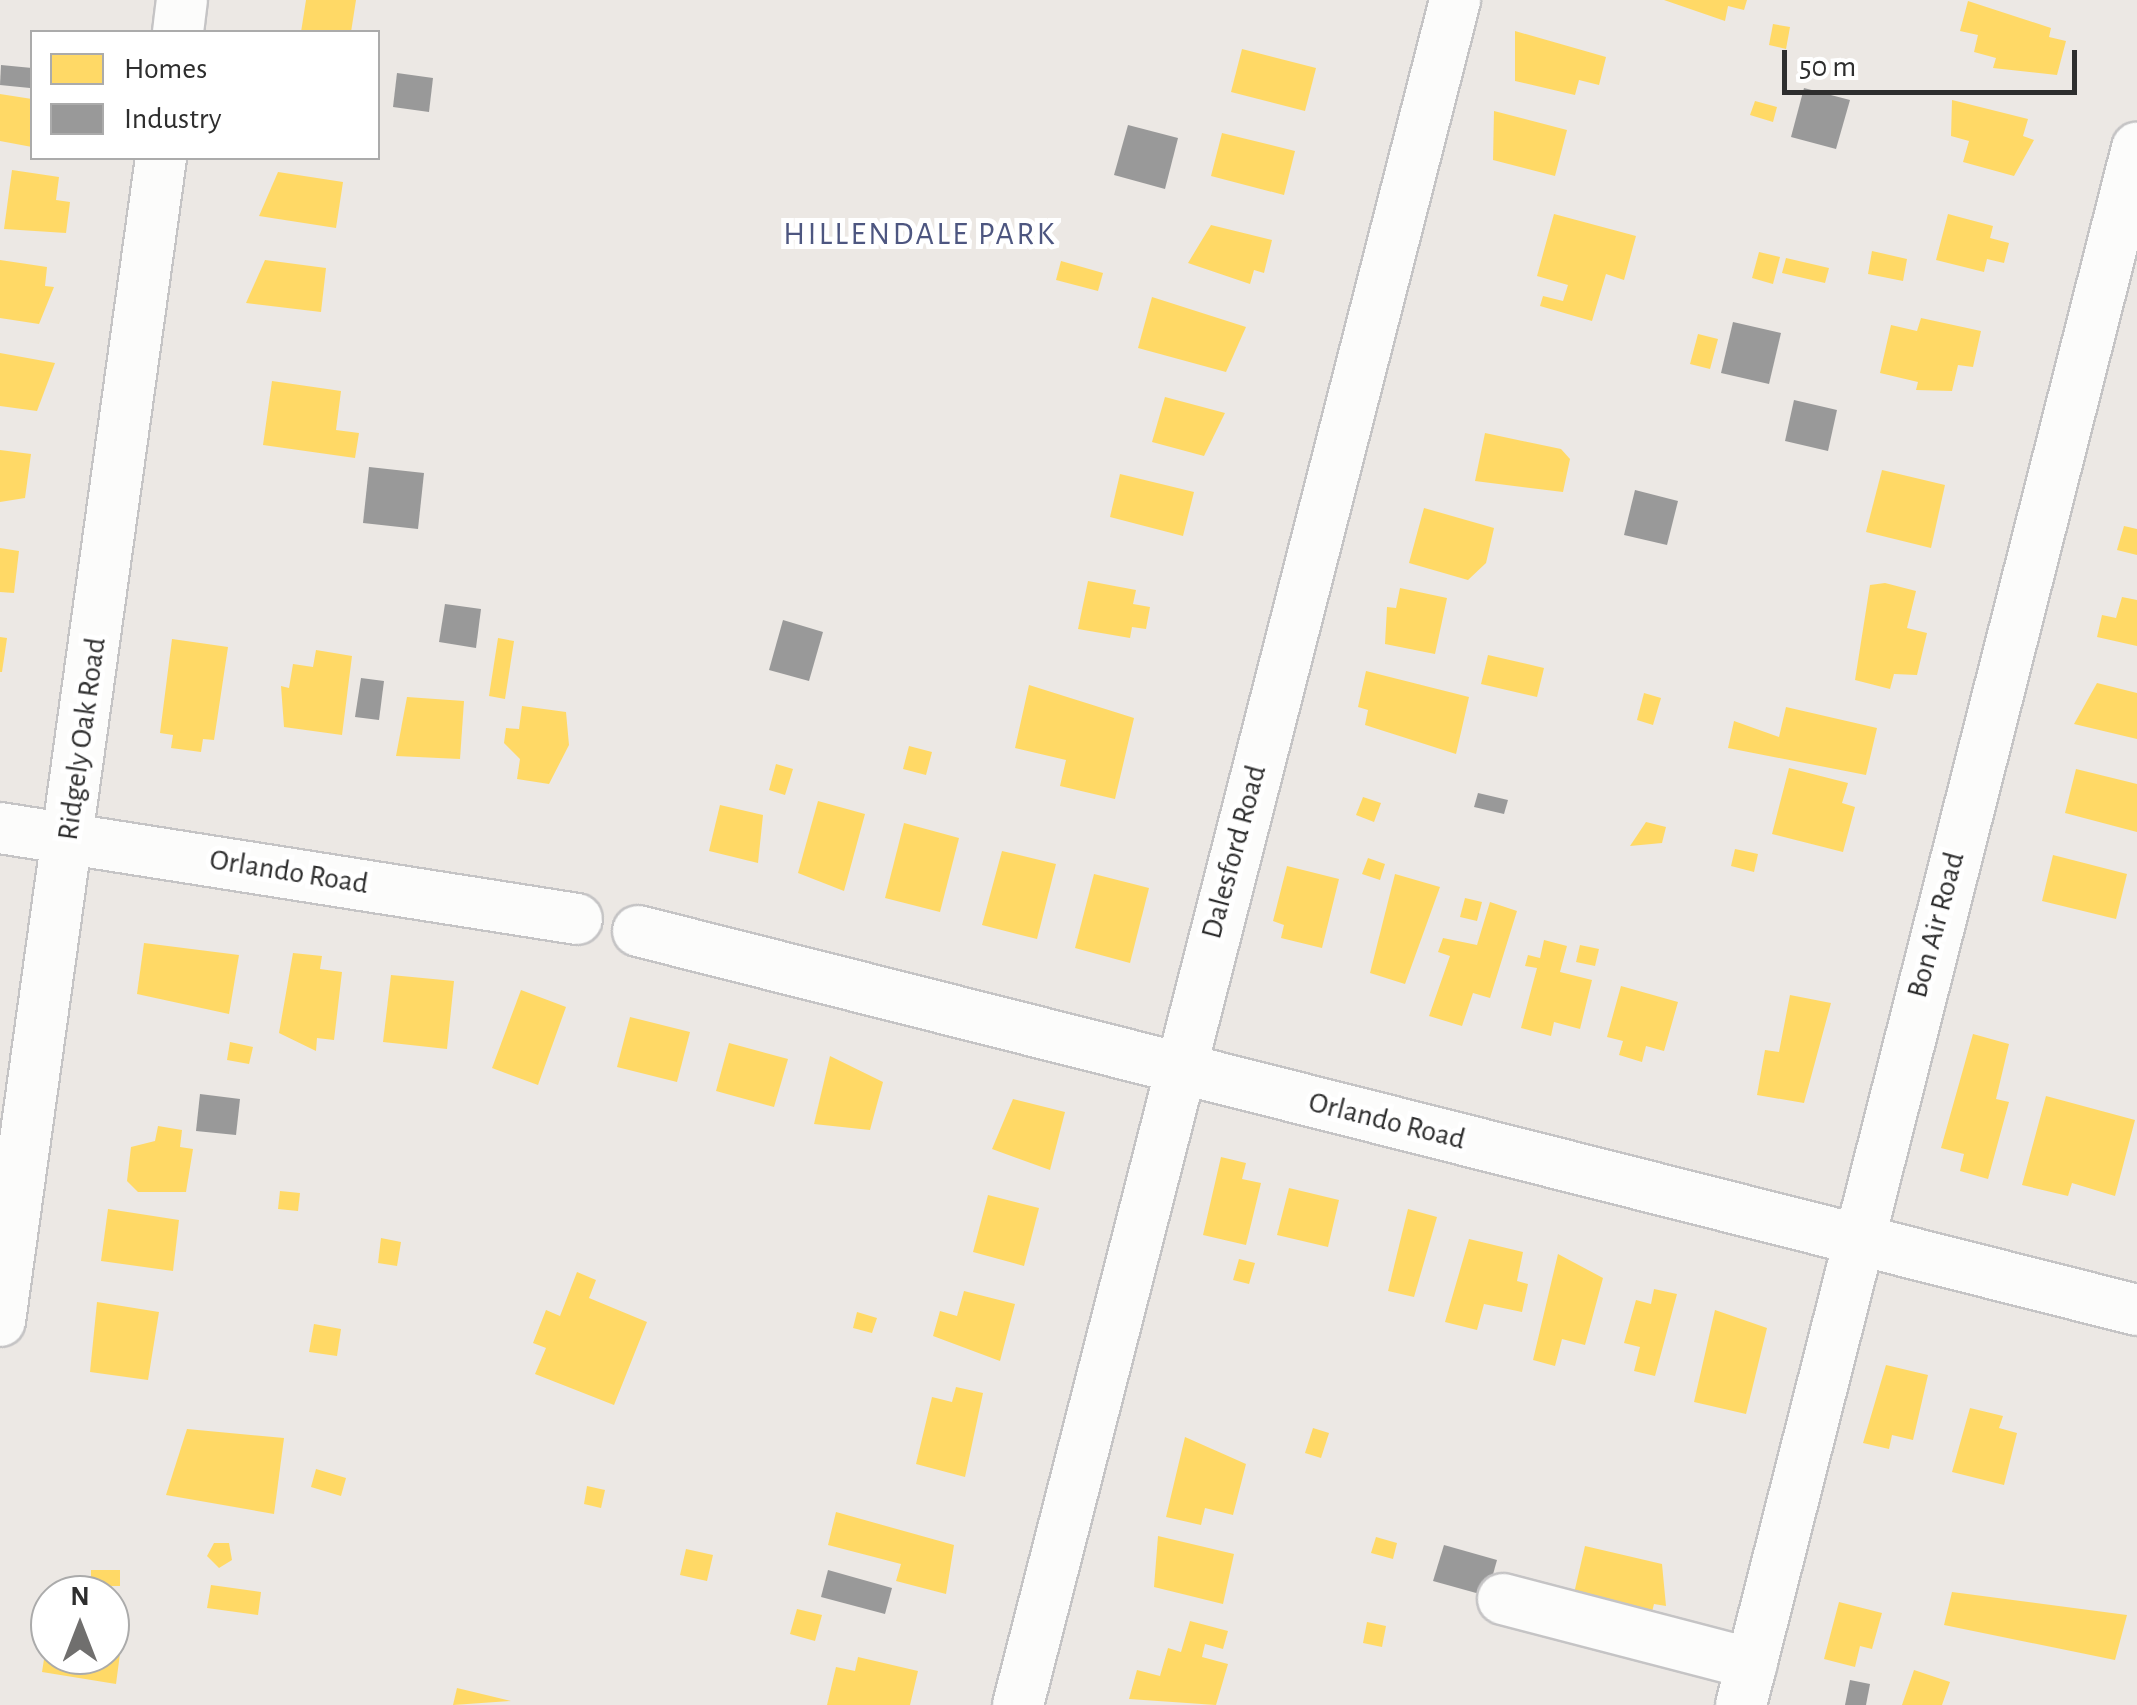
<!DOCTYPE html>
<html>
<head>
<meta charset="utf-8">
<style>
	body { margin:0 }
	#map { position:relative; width:2137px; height:1705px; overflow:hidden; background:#ece8e4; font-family:"Alegreya Sans",sans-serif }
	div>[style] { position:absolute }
	.homes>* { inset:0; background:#ffd966 }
	.industry>* { inset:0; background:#999 }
	.roads { filter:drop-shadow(2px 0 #c5c4c5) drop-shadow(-2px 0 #c5c4c5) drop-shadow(0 2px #c5c4c5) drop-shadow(0 -2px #c5c4c5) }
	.minor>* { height:50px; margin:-25px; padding:0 25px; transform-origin:25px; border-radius:25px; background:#fcfcfb }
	span { translate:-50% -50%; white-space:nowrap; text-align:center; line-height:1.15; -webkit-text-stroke:10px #fff; paint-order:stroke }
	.street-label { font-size:30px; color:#2e2e2e }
	.neighbourhood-label { font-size:32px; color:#4d5680; letter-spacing:2.5px }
	.legend { position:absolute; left:30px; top:30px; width:350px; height:130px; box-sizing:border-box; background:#fff; border:2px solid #ababab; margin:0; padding:12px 18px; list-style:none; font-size:30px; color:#2e2e2e }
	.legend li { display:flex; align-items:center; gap:20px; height:50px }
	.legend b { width:50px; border:2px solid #ababab }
	.north { position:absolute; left:30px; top:1575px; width:100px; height:100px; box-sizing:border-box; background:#fff; border:2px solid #ababab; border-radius:50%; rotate:0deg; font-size:28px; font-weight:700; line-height:40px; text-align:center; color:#2e2e2e }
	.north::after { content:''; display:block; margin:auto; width:35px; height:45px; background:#706f6e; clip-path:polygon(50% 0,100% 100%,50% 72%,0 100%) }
	.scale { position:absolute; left:1782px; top:50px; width:295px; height:45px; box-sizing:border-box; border:5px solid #2e2e2e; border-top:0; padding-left:12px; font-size:30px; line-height:35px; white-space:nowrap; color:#2e2e2e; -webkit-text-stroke:8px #fff; paint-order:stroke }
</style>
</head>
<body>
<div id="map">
	<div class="homes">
		<div style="clip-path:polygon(306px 0,356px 0,351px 32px,301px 32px)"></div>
		<div style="clip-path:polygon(1664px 0,1747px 0,1744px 10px,1728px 6px,1725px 21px)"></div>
		<div style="clip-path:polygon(1968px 1px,2051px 28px,2049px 37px,2066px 41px,2057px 75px,1993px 68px,1996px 58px,1974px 52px,1978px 35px,1960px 31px)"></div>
		<div style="clip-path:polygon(1773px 24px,1790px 27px,1786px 49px,1769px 45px)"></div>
		<div style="clip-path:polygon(1515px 31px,1606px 57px,1599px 85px,1579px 80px,1575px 95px,1515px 81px)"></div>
		<div style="clip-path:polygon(1242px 49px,1316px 68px,1305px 111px,1231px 92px)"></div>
		<div style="clip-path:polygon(0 94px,32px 99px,32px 147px,0 141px)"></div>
		<div style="clip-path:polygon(1952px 100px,2028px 119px,2023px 136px,2034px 140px,2014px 176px,1963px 162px,1969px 141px,1951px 136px)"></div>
		<div style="clip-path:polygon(1755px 101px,1777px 107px,1773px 122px,1750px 115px)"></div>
		<div style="clip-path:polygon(1494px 111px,1567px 130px,1555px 176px,1493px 160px)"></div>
		<div style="clip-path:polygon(1222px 133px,1295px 151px,1284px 195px,1211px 176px)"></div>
		<div style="clip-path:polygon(12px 170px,59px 177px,56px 200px,70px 202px,66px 233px,4px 229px)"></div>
		<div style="clip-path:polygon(278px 172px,343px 182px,336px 228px,259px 216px)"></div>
		<div style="clip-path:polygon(1554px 214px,1636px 236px,1624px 280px,1606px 274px,1592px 321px,1540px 306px,1543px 296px,1563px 301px,1568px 285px,1537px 276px)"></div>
		<div style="clip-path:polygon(1948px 214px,1993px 226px,1990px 238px,2009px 243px,2004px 263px,1987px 259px,1984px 272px,1936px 260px)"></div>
		<div style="clip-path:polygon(1211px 225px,1272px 240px,1264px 273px,1254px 270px,1250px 284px,1188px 263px)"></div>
		<div style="clip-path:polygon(1872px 251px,1907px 259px,1903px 281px,1868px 274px)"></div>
		<div style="clip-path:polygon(1759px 252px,1780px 257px,1773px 284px,1752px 278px)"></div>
		<div style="clip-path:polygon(1786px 258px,1829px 268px,1825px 283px,1782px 273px)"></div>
		<div style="clip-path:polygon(0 260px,47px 267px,45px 286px,54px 287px,39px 324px,0 318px)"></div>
		<div style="clip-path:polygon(265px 260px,326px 268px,321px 312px,246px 303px)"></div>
		<div style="clip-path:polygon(1061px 261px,1103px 273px,1098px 291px,1056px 280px)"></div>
		<div style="clip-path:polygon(1152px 297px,1246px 327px,1226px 372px,1138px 348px)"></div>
		<div style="clip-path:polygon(1921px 318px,1981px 331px,1973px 367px,1958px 365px,1952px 391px,1916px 390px,1918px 382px,1880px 373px,1891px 325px,1917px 331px)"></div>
		<div style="clip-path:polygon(1698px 334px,1718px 339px,1710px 369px,1690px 364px)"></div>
		<div style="clip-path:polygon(0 353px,55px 363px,37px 411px,0 406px)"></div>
		<div style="clip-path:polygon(272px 381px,341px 391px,336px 430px,359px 433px,355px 458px,263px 445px)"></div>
		<div style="clip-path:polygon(1165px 397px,1225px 413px,1204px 456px,1152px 442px)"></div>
		<div style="clip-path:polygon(1485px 433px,1561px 449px,1570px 459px,1563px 492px,1475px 481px)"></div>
		<div style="clip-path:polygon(0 450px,31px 454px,25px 498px,0 502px)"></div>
		<div style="clip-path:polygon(1882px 470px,1945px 485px,1931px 548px,1866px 532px)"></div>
		<div style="clip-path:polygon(1120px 474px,1194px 492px,1183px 536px,1110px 517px)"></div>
		<div style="clip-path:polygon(1424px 508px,1494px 528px,1486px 563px,1468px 580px,1409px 563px)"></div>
		<div style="clip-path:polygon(2124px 526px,2137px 529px,2137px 555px,2117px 550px)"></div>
		<div style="clip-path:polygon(0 548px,19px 551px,14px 593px,0 592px)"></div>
		<div style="clip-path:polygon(1088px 581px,1136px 590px,1133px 604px,1150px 607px,1146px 629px,1132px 627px,1130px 638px,1078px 629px)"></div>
		<div style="clip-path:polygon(1885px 583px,1916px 591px,1907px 628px,1927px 633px,1917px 675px,1894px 674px,1890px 689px,1855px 680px,1870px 585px)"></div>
		<div style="clip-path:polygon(1400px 588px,1447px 598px,1435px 654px,1385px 644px,1387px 607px,1396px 608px)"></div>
		<div style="clip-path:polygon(2122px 597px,2137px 600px,2137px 646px,2097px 637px,2102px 615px,2116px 618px)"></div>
		<div style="clip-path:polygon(0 637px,7px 638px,2px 672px,0 672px)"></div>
		<div style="clip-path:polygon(498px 638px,514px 641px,505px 699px,489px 696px)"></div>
		<div style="clip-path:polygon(172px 639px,228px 647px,214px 740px,203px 739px,201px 752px,171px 748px,173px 735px,160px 733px)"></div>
		<div style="clip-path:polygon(316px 650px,352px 656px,342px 735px,284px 727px,281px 686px,289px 688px,293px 664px,313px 667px)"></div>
		<div style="clip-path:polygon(1488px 655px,1544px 668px,1537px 697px,1481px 684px)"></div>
		<div style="clip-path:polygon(1366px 671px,1469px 697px,1456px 754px,1365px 725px,1368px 710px,1358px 707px)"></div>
		<div style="clip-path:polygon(2097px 683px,2137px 693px,2137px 739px,2074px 724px)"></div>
		<div style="clip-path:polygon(1029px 685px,1134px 718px,1115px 799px,1060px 786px,1066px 760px,1015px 748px)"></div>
		<div style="clip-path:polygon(1644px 693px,1661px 698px,1653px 725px,1637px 720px)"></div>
		<div style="clip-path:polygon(407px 697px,464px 701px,460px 759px,396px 756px)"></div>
		<div style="clip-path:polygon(522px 706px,566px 712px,569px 745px,549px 784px,517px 779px,520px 759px,504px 743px,506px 728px,519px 729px)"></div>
		<div style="clip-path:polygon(1786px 707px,1877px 728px,1866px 775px,1728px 748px,1734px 721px,1779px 737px)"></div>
		<div style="clip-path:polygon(909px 746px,932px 752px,926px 775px,903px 769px)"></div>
		<div style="clip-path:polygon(776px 764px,793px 769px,785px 795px,769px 790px)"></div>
		<div style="clip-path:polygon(1789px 768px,1848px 783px,1842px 803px,1855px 807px,1843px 852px,1772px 834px)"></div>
		<div style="clip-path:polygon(2076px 769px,2137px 784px,2137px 832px,2065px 813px)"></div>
		<div style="clip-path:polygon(1363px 797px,1381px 803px,1374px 822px,1356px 815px)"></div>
		<div style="clip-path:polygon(818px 801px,865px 814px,844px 891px,798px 873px)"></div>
		<div style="clip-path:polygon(720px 805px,763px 815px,758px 863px,709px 851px)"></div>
		<div style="clip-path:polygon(1646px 822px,1666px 827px,1662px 843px,1630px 846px)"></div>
		<div style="clip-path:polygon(904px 823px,959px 838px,940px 912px,885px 898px)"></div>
		<div style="clip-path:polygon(1735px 849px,1758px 854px,1754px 872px,1731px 866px)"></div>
		<div style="clip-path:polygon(1002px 851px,1056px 864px,1037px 939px,982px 925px)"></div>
		<div style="clip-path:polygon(2053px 855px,2127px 874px,2116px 919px,2042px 901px)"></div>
		<div style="clip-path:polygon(1368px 858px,1385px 864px,1380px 880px,1362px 874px)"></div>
		<div style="clip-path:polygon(1287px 866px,1339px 879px,1322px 948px,1281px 938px,1284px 925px,1273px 921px)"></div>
		<div style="clip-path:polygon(1094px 874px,1149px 888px,1130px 963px,1075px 948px)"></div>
		<div style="clip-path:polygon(1395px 874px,1440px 887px,1405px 984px,1370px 973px)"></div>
		<div style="clip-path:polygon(1465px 898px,1482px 902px,1477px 921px,1460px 917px)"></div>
		<div style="clip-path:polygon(1490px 902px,1517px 911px,1490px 998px,1473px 993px,1462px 1026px,1429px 1016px,1450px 956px,1438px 952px,1443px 938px,1477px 945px)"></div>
		<div style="clip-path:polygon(1544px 940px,1567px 946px,1560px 972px,1592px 980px,1580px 1029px,1554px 1022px,1551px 1036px,1521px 1028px,1537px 968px,1525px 966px,1528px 955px,1540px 958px)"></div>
		<div style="clip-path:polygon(144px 943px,239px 955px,229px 1014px,137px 994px)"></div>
		<div style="clip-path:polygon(1580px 945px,1599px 949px,1595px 966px,1576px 962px)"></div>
		<div style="clip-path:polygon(293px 953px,322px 956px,320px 969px,342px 972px,334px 1040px,317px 1038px,316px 1051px,279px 1033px)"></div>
		<div style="clip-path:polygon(391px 975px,454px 981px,447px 1049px,383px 1042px)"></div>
		<div style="clip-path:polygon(1621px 986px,1678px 1002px,1664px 1051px,1646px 1046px,1642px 1062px,1619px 1055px,1623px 1041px,1607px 1037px)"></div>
		<div style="clip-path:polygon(521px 990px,566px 1007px,538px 1085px,492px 1068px)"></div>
		<div style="clip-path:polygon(1790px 995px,1831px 1003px,1804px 1103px,1757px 1095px,1765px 1050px,1779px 1052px)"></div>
		<div style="clip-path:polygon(630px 1017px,690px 1032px,677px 1082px,617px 1067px)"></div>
		<div style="clip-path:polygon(1973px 1034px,2009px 1044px,1996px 1099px,2009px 1102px,1988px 1179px,1960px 1171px,1964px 1154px,1941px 1148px)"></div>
		<div style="clip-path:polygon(230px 1042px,253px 1047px,249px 1064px,227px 1060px)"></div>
		<div style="clip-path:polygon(729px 1043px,788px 1059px,774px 1107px,716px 1091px)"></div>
		<div style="clip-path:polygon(830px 1056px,883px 1082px,870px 1130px,814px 1124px)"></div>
		<div style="clip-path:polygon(2046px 1096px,2135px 1120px,2115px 1196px,2072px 1183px,2068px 1196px,2022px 1185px)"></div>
		<div style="clip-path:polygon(1013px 1099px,1065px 1112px,1050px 1170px,992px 1149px)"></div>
		<div style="clip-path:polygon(158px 1126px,182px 1130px,180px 1147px,193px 1149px,186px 1192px,138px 1192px,127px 1181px,131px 1147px,155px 1141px)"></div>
		<div style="clip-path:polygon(1221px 1157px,1246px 1163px,1242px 1179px,1261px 1183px,1246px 1245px,1203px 1235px)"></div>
		<div style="clip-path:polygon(1289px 1188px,1339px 1200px,1328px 1247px,1277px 1235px)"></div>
		<div style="clip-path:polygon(280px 1191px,300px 1193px,298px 1211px,278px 1209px)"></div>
		<div style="clip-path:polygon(988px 1195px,1039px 1208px,1024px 1266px,973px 1252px)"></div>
		<div style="clip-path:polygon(108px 1209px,179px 1220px,173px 1271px,101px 1261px)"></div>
		<div style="clip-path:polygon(1408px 1209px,1437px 1217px,1414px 1297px,1388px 1291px)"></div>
		<div style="clip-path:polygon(381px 1238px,401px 1242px,397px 1266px,378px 1263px)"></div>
		<div style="clip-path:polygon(1469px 1239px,1523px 1252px,1517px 1281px,1528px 1284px,1522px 1312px,1484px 1304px,1477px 1330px,1445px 1322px)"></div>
		<div style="clip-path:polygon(1558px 1254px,1603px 1278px,1585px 1345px,1562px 1339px,1555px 1366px,1533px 1360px)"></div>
		<div style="clip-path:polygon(1239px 1259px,1255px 1263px,1249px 1284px,1233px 1280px)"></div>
		<div style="clip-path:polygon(577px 1272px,596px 1280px,589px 1298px,647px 1322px,614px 1405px,535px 1374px,546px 1348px,533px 1343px,546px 1310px,560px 1316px)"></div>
		<div style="clip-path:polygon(1654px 1289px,1677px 1294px,1655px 1376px,1634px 1371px,1640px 1347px,1624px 1343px,1636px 1300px,1651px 1304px)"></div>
		<div style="clip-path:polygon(964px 1291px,1015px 1304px,1000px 1361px,933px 1336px,940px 1311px,957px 1316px)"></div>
		<div style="clip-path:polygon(97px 1302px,159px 1312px,148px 1380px,90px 1372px)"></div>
		<div style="clip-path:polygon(1715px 1310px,1767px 1328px,1746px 1414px,1694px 1402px)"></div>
		<div style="clip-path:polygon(857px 1312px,877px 1318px,872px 1333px,853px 1328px)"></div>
		<div style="clip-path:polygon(314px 1324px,341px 1329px,337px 1356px,309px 1352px)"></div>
		<div style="clip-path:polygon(1886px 1365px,1928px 1375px,1913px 1440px,1892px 1435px,1889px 1449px,1863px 1443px)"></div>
		<div style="clip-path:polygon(956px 1387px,983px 1393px,965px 1477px,916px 1464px,932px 1397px,952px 1402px)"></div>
		<div style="clip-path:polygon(1970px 1408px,2003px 1416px,1999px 1428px,2017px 1433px,2004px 1485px,1952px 1472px)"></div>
		<div style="clip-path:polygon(1313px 1428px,1329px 1433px,1321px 1458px,1305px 1453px)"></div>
		<div style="clip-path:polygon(187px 1429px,284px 1438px,274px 1514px,166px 1495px)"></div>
		<div style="clip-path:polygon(1185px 1437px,1246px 1464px,1233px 1515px,1205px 1508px,1201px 1525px,1166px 1517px)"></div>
		<div style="clip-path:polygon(316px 1469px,346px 1478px,341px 1496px,311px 1487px)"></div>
		<div style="clip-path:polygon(587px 1486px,605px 1490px,601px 1508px,584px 1504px)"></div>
		<div style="clip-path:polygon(836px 1512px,954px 1545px,946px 1594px,896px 1581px,901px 1564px,828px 1545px)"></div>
		<div style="clip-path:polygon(1158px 1536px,1234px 1554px,1223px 1604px,1154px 1587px)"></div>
		<div style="clip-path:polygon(1376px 1537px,1397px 1543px,1393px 1559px,1371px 1553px)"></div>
		<div style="clip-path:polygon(214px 1543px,229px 1543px,232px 1560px,219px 1568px,207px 1556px)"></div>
		<div style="clip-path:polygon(1585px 1546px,1662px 1564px,1666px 1606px,1654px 1604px,1650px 1620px,1572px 1602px)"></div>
		<div style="clip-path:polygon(686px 1549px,713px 1555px,707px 1581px,680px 1575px)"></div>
		<div style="clip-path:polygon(91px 1570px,120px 1570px,120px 1586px,91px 1586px)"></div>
		<div style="clip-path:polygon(211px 1585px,261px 1592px,258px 1615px,207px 1608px)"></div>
		<div style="clip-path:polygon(1952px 1592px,2127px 1615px,2115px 1660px,1944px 1625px)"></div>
		<div style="clip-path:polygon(1839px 1602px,1882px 1613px,1872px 1649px,1860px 1646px,1855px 1667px,1824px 1659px)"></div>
		<div style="clip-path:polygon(797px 1609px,822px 1615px,815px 1641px,790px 1634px)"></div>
		<div style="clip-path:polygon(1190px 1621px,1228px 1631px,1223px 1649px,1205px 1644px,1202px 1657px,1228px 1664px,1216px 1705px,1129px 1699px,1137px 1670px,1160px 1676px,1168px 1648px,1181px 1652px)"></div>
		<div style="clip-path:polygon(1367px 1622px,1386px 1626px,1382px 1647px,1363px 1643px)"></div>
		<div style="clip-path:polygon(110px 1629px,123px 1631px,116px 1684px,42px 1672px,48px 1634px,50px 1655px,110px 1655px)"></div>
		<div style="clip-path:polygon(858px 1657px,918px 1671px,910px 1705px,827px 1705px,836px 1667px,855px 1671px)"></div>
		<div style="clip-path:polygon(1914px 1670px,1950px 1682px,1942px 1705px,1902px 1705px)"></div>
		<div style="clip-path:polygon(457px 1688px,511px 1701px,453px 1705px)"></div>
	</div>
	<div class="industry">
		<div style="clip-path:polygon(1px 65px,32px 68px,30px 88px,0 85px)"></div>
		<div style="clip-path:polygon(397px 73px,433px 78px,429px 112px,393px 107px)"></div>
		<div style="clip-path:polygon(1804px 88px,1850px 100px,1836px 149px,1791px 137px)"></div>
		<div style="clip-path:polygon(1128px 125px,1178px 138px,1165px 189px,1114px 175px)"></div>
		<div style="clip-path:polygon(1733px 322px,1781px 333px,1769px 384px,1721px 373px)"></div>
		<div style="clip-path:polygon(1794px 400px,1837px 410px,1828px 451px,1785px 441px)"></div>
		<div style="clip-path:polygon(369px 467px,424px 473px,418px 529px,363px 523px)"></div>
		<div style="clip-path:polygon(1635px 490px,1678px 501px,1667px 545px,1624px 535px)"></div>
		<div style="clip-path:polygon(445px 604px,481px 609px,476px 648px,439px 642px)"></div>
		<div style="clip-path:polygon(783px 620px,823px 632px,809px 681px,769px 670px)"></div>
		<div style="clip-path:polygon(361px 678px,384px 681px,379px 720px,355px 717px)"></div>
		<div style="clip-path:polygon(1478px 793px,1508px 800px,1504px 814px,1474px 807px)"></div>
		<div style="clip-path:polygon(200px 1094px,240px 1099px,236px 1135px,196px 1131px)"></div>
		<div style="clip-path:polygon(1444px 1545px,1497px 1560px,1487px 1596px,1433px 1581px)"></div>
		<div style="clip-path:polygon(828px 1570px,892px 1588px,885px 1614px,821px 1597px)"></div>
		<div style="clip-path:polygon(1850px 1680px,1870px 1684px,1866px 1705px,1845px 1705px)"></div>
	</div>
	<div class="roads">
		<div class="minor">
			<div style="left:178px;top:32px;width:32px;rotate:-83deg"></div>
			<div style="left:0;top:828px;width:584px;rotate:8.96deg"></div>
			<div style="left:638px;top:931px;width:1546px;rotate:14.19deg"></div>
			<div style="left:0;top:1321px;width:1174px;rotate:-82.12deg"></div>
			<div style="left:1503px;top:1599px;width:257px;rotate:14.6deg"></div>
			<div style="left:1018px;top:1705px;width:1760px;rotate:-75.62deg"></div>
			<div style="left:1741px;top:1705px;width:1607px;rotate:-75.73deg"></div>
		</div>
	</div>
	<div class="street-label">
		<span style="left:82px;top:739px;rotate:-82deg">Ridgely Oak Road</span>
		<span style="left:1234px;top:852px;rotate:-75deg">Dalesford Road</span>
		<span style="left:289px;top:872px;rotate:9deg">Orlando Road</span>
		<span style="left:1936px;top:925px;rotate:-75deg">Bon Air Road</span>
		<span style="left:1387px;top:1121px;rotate:14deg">Orlando Road</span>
	</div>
	<div class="neighbourhood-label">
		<span style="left:920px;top:234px">HILLENDALE PARK</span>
	</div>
	<ul class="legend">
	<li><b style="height:28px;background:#ffd966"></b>Homes</li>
	<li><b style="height:28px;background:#999"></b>Industry</li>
	</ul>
	<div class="north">N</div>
	<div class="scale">50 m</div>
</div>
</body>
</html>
